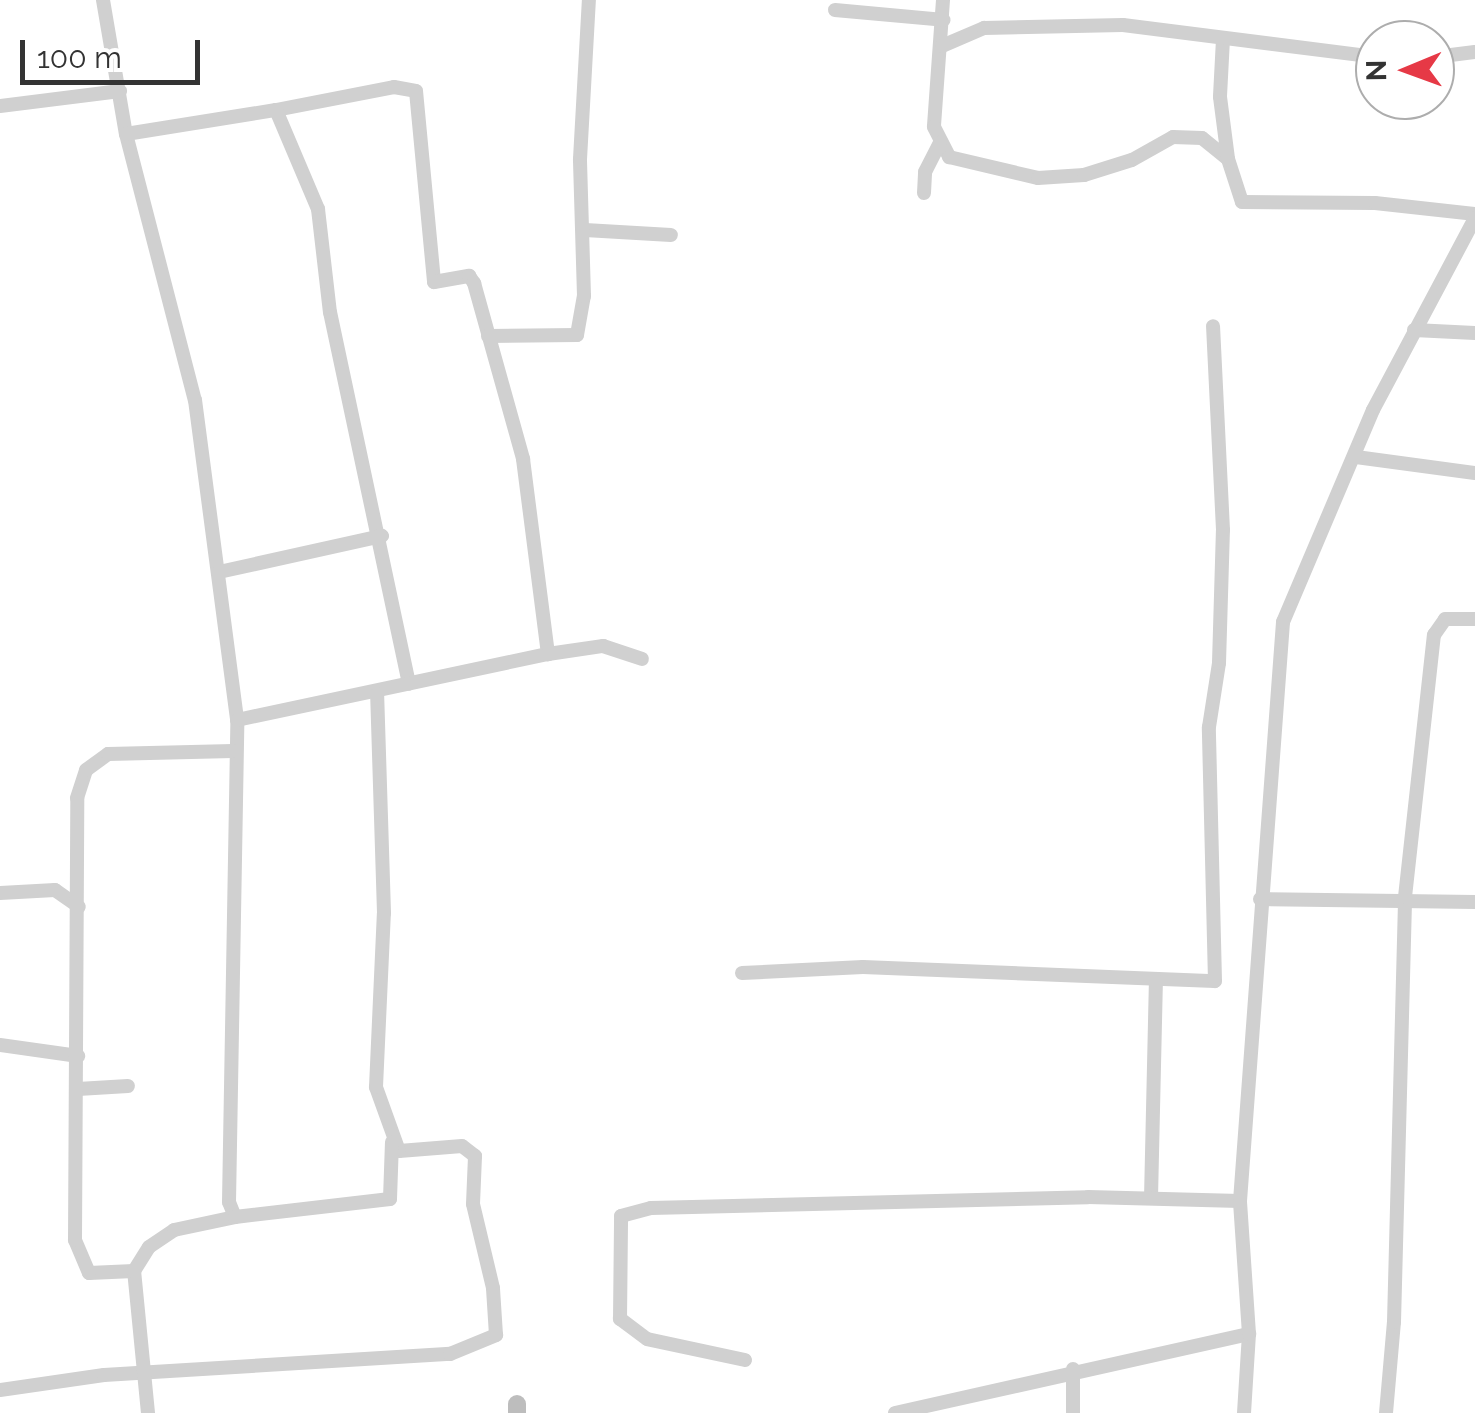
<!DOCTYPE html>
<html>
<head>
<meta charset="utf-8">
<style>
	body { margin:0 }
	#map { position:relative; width:1475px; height:1413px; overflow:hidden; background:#fff; font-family:Raleway,sans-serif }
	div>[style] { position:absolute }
	.street>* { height:14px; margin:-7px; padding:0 7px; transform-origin:7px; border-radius:7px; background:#d0d0d0 }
	.secondary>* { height:18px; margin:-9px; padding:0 9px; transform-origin:9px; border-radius:9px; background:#bdbdbd }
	span { translate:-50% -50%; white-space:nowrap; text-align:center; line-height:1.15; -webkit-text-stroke:10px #fff; paint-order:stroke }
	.north { position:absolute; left:1355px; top:20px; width:100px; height:100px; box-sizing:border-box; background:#fff; border:2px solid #adadad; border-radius:50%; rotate:269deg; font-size:28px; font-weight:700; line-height:40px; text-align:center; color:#333 }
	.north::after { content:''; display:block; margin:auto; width:35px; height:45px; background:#e63946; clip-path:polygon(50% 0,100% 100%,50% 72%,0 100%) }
	.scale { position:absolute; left:20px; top:40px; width:180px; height:45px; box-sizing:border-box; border:5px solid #333; border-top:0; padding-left:12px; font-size:30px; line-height:35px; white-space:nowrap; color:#333; -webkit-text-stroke:8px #fff; paint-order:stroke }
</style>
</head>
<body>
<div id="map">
	<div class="street">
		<div style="left:103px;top:0;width:136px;rotate:80.3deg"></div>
		<div style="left:126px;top:134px;width:275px;rotate:75.5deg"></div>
		<div style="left:195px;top:400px;width:323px;rotate:82.5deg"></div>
		<div style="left:943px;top:0;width:127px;rotate:94.1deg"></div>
		<div style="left:934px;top:127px;width:34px;rotate:63deg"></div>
		<div style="left:949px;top:157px;width:91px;rotate:13.3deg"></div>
		<div style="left:1038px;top:178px;width:46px;rotate:-3.7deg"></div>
		<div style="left:1084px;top:175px;width:50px;rotate:-17.4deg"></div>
		<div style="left:1132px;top:160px;width:47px;rotate:-29.3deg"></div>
		<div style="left:1173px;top:137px;width:29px;rotate:2deg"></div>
		<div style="left:1202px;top:138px;width:33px;rotate:39deg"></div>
		<div style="left:1228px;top:159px;width:45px;rotate:72deg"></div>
		<div style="left:1242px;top:202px;width:133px;rotate:0.4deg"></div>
		<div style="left:1375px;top:203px;width:101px;rotate:6.3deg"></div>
		<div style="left:835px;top:10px;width:109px;rotate:5.2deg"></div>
		<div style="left:1223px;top:39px;width:58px;rotate:93deg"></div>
		<div style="left:1220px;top:97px;width:63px;rotate:82.6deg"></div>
		<div style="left:942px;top:46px;width:46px;rotate:-23.2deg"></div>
		<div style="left:984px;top:28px;width:139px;rotate:-1.2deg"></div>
		<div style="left:1123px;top:25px;width:254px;rotate:7.2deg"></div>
		<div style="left:1435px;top:57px;width:40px;rotate:-7.1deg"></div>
		<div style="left:0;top:106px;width:121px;rotate:-7.1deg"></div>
		<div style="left:276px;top:110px;width:120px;rotate:-11deg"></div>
		<div style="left:394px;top:87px;width:22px;rotate:10deg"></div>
		<div style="left:416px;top:91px;width:192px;rotate:84.6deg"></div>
		<div style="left:434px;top:282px;width:36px;rotate:-10deg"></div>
		<div style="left:469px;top:276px;width:9px;rotate:54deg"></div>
		<div style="left:474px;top:283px;width:183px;rotate:74.4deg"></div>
		<div style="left:523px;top:459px;width:197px;rotate:82.7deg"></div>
		<div style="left:126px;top:134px;width:152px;rotate:-9.1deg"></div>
		<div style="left:276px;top:110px;width:108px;rotate:67deg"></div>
		<div style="left:318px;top:209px;width:104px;rotate:83.4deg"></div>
		<div style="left:330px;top:312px;width:380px;rotate:78deg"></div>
		<div style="left:924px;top:193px;width:21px;rotate:-87deg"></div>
		<div style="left:925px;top:172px;width:33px;rotate:-63deg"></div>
		<div style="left:585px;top:230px;width:86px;rotate:3.3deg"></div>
		<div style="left:1414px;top:330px;width:61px;rotate:2.8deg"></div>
		<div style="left:488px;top:336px;width:89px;rotate:-0.6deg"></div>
		<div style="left:577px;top:335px;width:40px;rotate:-80deg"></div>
		<div style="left:584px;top:296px;width:137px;rotate:-91.7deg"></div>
		<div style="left:580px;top:159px;width:159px;rotate:-86.8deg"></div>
		<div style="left:1356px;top:457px;width:120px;rotate:7.7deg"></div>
		<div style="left:219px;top:572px;width:167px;rotate:-12.5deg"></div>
		<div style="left:0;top:893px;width:55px;rotate:-3.1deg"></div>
		<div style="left:55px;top:890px;width:29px;rotate:35deg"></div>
		<div style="left:1260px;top:899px;width:215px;rotate:0.8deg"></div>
		<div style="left:742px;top:973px;width:121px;rotate:-2.8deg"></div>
		<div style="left:863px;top:967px;width:352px;rotate:2.3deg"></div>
		<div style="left:1215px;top:981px;width:254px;rotate:-91.4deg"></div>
		<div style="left:1209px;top:727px;width:65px;rotate:-81.1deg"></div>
		<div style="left:1219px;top:663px;width:133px;rotate:-88.3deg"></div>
		<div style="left:1223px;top:530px;width:204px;rotate:-92.8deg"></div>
		<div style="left:0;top:1045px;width:79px;rotate:8deg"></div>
		<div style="left:78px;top:1089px;width:50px;rotate:-3.4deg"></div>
		<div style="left:1151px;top:1198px;width:218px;rotate:-88.7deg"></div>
		<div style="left:235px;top:1217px;width:16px;rotate:-112deg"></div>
		<div style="left:229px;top:1202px;width:482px;rotate:-89deg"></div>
		<div style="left:237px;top:720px;width:318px;rotate:-12deg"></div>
		<div style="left:548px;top:654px;width:56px;rotate:-8.3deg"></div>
		<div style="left:603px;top:646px;width:41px;rotate:18.4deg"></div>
		<div style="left:134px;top:1271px;width:45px;rotate:177.5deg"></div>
		<div style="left:89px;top:1273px;width:36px;rotate:-113deg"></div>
		<div style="left:75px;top:1240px;width:442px;rotate:-89.7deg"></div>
		<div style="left:77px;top:798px;width:29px;rotate:-72deg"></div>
		<div style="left:86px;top:770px;width:27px;rotate:-36deg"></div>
		<div style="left:108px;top:754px;width:125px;rotate:-1.4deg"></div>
		<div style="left:745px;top:1360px;width:100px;rotate:-167.9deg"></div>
		<div style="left:647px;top:1339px;width:34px;rotate:-143deg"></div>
		<div style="left:620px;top:1319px;width:103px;rotate:-89.4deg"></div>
		<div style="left:621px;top:1216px;width:31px;rotate:-15deg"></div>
		<div style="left:651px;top:1208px;width:437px;rotate:-1.4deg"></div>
		<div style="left:1088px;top:1197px;width:152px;rotate:1.5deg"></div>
		<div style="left:0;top:1390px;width:105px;rotate:-8.2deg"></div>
		<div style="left:104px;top:1375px;width:347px;rotate:-3.5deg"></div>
		<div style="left:450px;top:1354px;width:50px;rotate:-22.4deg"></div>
		<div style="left:496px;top:1335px;width:47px;rotate:-93.7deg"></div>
		<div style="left:493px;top:1288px;width:86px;rotate:-103.4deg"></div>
		<div style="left:473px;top:1204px;width:48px;rotate:-87.6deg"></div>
		<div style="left:475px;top:1156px;width:16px;rotate:-142deg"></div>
		<div style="left:462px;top:1146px;width:63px;rotate:175.5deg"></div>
		<div style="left:399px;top:1151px;width:68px;rotate:-109.8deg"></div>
		<div style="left:376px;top:1087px;width:174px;rotate:-87.4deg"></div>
		<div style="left:384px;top:913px;width:219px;rotate:-91.8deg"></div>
		<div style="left:148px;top:1413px;width:143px;rotate:-95.6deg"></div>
		<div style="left:134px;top:1271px;width:28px;rotate:-58deg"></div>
		<div style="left:149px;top:1247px;width:30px;rotate:-34deg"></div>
		<div style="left:174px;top:1230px;width:62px;rotate:-12deg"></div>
		<div style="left:235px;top:1217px;width:156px;rotate:-6.6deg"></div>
		<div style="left:390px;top:1199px;width:57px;rotate:-88deg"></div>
		<div style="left:895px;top:1413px;width:363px;rotate:-12.6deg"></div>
		<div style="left:1073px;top:1413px;width:44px;rotate:-90deg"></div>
		<div style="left:1244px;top:1413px;width:79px;rotate:-86.4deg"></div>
		<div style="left:1249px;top:1334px;width:133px;rotate:-93.9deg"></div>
		<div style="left:1240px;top:1201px;width:581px;rotate:-85.75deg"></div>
		<div style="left:1283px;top:622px;width:230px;rotate:-67deg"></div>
		<div style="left:1373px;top:410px;width:217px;rotate:-62deg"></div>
		<div style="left:1386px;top:1413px;width:91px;rotate:-85deg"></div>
		<div style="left:1394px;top:1322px;width:425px;rotate:-88.5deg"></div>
		<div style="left:1405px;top:897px;width:264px;rotate:-83.7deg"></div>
		<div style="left:1434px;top:635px;width:19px;rotate:-55deg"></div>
		<div style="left:1445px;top:619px;width:30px"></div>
	</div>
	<div class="secondary">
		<div style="left:517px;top:1404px;width:9px;rotate:90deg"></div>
	</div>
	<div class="north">N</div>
	<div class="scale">100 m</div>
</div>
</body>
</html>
